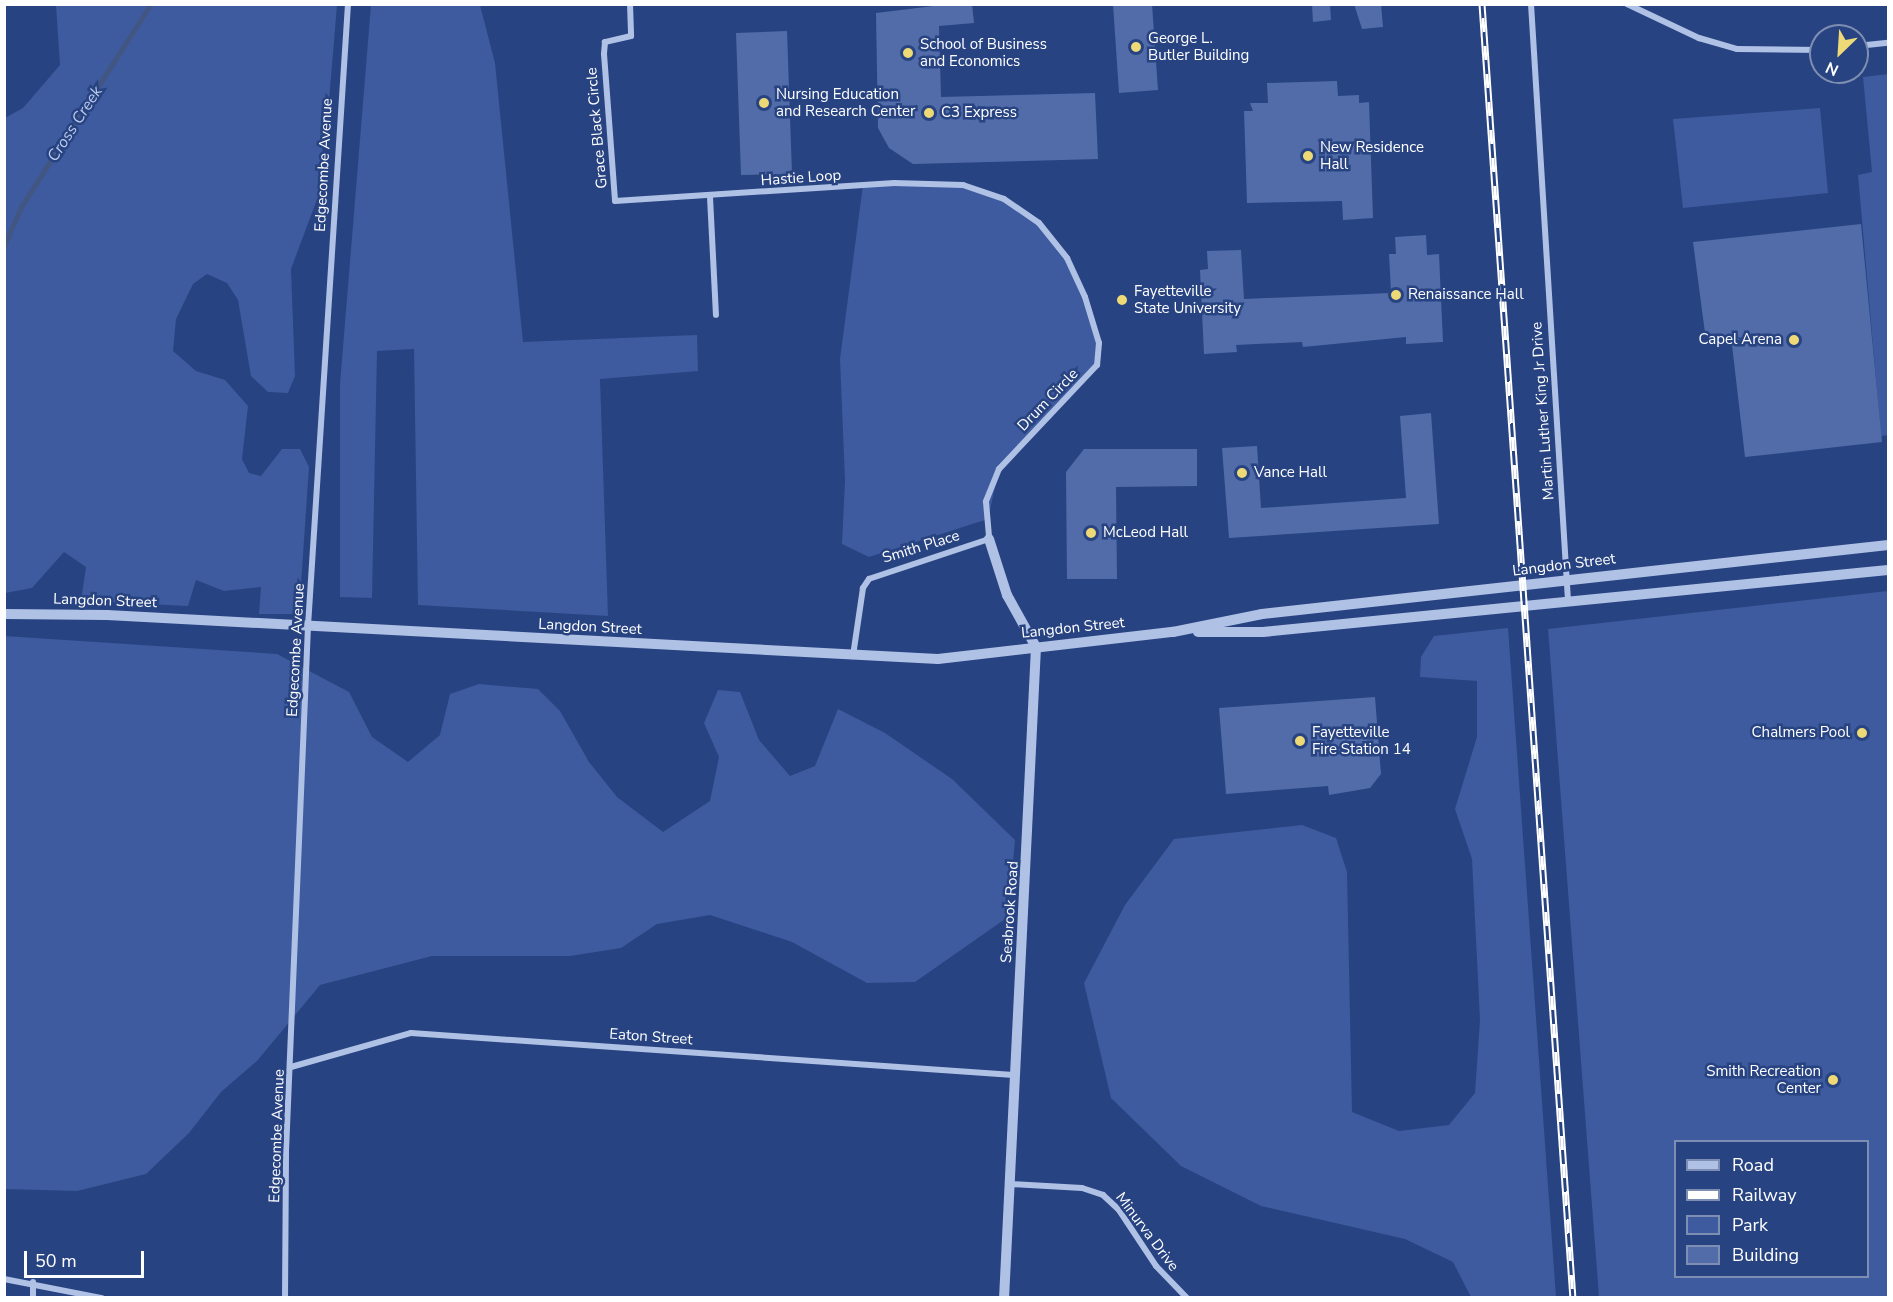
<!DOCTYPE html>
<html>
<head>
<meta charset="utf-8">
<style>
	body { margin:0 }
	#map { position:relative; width:1893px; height:1302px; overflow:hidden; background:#284381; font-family:"Nunito Sans",sans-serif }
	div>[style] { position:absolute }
	.green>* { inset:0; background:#3d5b9e }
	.stream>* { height:4.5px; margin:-2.25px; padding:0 2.25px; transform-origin:2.25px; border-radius:2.25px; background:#425683 }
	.building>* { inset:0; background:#516ca9 }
	.minor>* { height:6px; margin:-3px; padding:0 3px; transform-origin:3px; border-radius:3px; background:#b0c1e6 }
	.tertiary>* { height:10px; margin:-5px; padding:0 5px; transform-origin:5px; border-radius:5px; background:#b0c1e6 }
	.rail>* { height:7px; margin-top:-3.5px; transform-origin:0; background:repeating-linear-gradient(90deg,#284381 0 14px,#fff 0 28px); box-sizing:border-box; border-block:2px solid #fff }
	.dots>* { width:16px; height:16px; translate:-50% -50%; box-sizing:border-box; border:3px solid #284381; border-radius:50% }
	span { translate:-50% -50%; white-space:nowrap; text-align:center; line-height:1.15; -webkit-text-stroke:5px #284381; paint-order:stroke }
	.poi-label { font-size:15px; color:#fff }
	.left { translate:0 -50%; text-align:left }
	.right { translate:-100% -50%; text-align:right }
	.street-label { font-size:15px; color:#fff }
	.water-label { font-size:16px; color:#bccced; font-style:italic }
	.frame { position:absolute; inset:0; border:6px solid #fff; pointer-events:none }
	.legend { position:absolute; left:1674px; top:1140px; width:195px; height:138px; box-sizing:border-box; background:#284381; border:2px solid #7e8eb3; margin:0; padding:8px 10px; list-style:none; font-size:18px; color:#fff }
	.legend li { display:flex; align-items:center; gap:12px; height:30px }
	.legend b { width:30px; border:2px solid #7e8eb3 }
	.north { position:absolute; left:1809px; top:24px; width:60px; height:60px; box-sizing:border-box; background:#284381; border:2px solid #7e8eb3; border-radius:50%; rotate:205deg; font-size:16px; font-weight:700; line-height:24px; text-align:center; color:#fff }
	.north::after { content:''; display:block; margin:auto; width:21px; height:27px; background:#edda77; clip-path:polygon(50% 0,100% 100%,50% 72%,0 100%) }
	.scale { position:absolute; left:24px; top:1251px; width:120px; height:27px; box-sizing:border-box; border:3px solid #fff; border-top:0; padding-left:8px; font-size:18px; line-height:21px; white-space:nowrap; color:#fff; -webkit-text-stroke:4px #284381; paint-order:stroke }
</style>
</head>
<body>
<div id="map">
	<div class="green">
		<div style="clip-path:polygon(56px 5px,337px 5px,322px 186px,291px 269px,295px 376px,288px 393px,268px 392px,251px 376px,238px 300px,227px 283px,207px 274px,193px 284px,176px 319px,173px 351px,196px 371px,225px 380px,248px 406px,242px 459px,249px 473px,261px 476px,282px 449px,300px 449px,309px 467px,299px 614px,259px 614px,261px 587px,224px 591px,196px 580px,188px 606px,81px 601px,86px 567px,64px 552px,32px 588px,5px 593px,5px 118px,23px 108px,60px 65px)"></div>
		<div style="clip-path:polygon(371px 5px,480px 5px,495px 63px,523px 342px,697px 335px,698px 371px,600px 379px,608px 616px,418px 605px,414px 349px,377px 351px,372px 598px,340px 597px,340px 384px)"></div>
		<div style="clip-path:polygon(1888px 74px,1888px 435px,1881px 436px,1858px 175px,1872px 172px,1863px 77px)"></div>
		<div style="clip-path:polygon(1820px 108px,1828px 193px,1683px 208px,1673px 119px)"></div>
		<div style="clip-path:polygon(863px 185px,963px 185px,1023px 210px,1054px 239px,1085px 297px,1099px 343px,1097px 365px,999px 469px,988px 519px,869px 557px,842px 544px,845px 481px,840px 359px)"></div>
		<div style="clip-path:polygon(evenodd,1888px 591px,1888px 1297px,1599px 1297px,1548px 629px,1888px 591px,1676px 1142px,1868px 1142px,1868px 1276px,1676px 1276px,1676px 1142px)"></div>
		<div style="clip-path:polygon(1508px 628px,1556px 1297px,1471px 1297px,1453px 1262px,1405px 1239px,1261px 1206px,1181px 1166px,1111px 1098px,1084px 983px,1125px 905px,1174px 839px,1302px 825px,1336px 838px,1347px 872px,1352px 1112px,1399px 1131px,1449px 1125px,1475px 1093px,1480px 1020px,1472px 859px,1455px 809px,1477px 737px,1477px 681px,1420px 677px,1421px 657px,1434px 636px)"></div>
		<div style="clip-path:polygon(4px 636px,277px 654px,349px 692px,372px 737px,408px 762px,440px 735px,450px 694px,479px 684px,538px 689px,560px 711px,589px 762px,617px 797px,663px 832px,710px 801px,719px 757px,704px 723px,718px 690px,740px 692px,759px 740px,790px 776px,815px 766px,838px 709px,885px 733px,952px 779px,1015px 840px,1008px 917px,915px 982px,867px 983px,792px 942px,710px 915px,657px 924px,621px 948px,570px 956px,432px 956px,320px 985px,257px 1061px,221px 1092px,189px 1133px,146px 1174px,77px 1191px,5px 1189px)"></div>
	</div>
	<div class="stream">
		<div style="left:4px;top:246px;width:43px;rotate:-66.4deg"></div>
		<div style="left:21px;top:207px;width:241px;rotate:-57.4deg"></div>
	</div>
	<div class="building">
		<div style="clip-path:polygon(950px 4px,972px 4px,974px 23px,939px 26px,941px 97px,1095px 93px,1098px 159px,913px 164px,889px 148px,878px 128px,876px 13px)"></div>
		<div style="clip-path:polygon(1113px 4px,1152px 4px,1158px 90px,1119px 93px)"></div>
		<div style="clip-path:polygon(1312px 4px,1330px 4px,1331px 20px,1313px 22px)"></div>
		<div style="clip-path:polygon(1354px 4px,1381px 4px,1383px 27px,1362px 29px)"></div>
		<div style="clip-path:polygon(787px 31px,792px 174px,741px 175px,736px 33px)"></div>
		<div style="clip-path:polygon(1337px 81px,1338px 96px,1359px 95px,1359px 103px,1369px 102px,1373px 218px,1343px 220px,1342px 201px,1247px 203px,1244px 111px,1253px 111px,1250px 103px,1268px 103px,1267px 83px)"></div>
		<div style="clip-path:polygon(1861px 224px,1882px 442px,1745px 457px,1732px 345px,1705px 333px,1693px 242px)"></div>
		<div style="clip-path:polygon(1426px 235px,1427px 255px,1439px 254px,1443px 342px,1406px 344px,1406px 337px,1303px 347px,1302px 342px,1236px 345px,1237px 352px,1204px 354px,1200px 270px,1208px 269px,1207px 251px,1241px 250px,1244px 299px,1391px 293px,1389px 254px,1396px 254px,1395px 237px)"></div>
		<div style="clip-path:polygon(1431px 413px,1439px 524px,1229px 538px,1222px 448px,1257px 446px,1261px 508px,1406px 498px,1400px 416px)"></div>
		<div style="clip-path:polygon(1084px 449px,1197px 449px,1197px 486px,1116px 487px,1117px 579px,1067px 579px,1066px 472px)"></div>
		<div style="clip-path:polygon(1375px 697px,1381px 774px,1370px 788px,1329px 795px,1328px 786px,1226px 794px,1219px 708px)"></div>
	</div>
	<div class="minor">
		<div style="left:630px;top:4px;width:32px;rotate:88deg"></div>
		<div style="left:631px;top:36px;width:27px;rotate:167deg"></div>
		<div style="left:605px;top:42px;width:12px;rotate:95deg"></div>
		<div style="left:604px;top:54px;width:147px;rotate:85.7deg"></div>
		<div style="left:615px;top:201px;width:280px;rotate:-3.7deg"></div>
		<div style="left:894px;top:183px;width:69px;rotate:1.7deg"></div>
		<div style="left:963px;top:185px;width:43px;rotate:18.9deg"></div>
		<div style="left:1004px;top:199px;width:42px;rotate:34.4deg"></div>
		<div style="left:1039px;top:223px;width:45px;rotate:51.3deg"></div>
		<div style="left:1067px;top:258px;width:43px;rotate:65.2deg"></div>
		<div style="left:1085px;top:297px;width:48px;rotate:73.1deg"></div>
		<div style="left:1099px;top:343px;width:22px;rotate:95deg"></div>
		<div style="left:1097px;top:365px;width:143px;rotate:133.3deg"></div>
		<div style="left:999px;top:469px;width:35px;rotate:112deg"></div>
		<div style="left:986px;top:502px;width:37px;rotate:85deg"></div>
		<div style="left:989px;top:539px;width:126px;rotate:161.6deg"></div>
		<div style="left:869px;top:579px;width:11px;rotate:124deg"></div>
		<div style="left:863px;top:588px;width:69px;rotate:98.4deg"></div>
		<div style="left:1531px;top:4px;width:598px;rotate:86.45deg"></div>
		<div style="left:1627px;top:4px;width:80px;rotate:25.3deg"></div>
		<div style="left:1699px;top:38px;width:40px;rotate:16deg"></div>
		<div style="left:1737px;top:49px;width:84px;rotate:0.7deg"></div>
		<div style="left:1857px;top:46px;width:31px;rotate:-6deg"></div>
		<div style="left:710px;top:197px;width:118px;rotate:87.1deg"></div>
		<div style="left:291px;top:1067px;width:125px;rotate:-15.8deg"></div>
		<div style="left:411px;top:1033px;width:604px;rotate:3.98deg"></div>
		<div style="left:1011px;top:1184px;width:71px;rotate:3.2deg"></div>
		<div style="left:1082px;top:1188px;width:22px;rotate:18deg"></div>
		<div style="left:1103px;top:1195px;width:22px;rotate:43deg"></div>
		<div style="left:1119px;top:1210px;width:67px;rotate:56.5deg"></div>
		<div style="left:1156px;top:1266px;width:45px;rotate:45.9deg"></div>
		<div style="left:4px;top:1279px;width:100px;rotate:11deg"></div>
		<div style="left:33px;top:1298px;width:16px;rotate:-90deg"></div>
		<div style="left:285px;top:1298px;width:147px;rotate:-89.6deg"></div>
		<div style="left:286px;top:1151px;width:525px;rotate:-87.6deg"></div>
		<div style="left:308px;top:626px;width:623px;rotate:-86.32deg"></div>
	</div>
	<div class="tertiary">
		<div style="left:989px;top:539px;width:59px;rotate:72.2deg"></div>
		<div style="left:1007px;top:595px;width:60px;rotate:60.9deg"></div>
		<div style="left:1036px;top:647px;width:652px;rotate:92.81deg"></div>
		<div style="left:4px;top:614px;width:103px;rotate:0.6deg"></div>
		<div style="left:107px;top:615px;width:832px;rotate:3.03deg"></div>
		<div style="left:938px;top:659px;width:237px;rotate:-6.6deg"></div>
		<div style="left:1173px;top:632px;width:91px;rotate:-11.4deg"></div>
		<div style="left:1262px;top:614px;width:630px;rotate:-6.29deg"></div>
		<div style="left:1198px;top:632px;width:65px"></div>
		<div style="left:1263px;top:632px;width:628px;rotate:-5.67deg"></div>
	</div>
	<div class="rail">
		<div style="left:1482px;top:4px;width:1297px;rotate:85.98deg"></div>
	</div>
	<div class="dots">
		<div style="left:1136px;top:47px;background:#edda77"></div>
		<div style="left:908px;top:53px;background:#edda77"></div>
		<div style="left:764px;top:103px;background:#edda77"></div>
		<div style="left:929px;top:113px;background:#edda77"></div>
		<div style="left:1308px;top:156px;background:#edda77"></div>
		<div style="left:1396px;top:295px;background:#edda77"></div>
		<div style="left:1122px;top:300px;background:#edda77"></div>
		<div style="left:1794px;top:340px;background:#edda77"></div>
		<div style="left:1242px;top:473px;background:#edda77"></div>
		<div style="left:1091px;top:533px;background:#edda77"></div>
		<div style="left:1862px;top:733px;background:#edda77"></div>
		<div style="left:1300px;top:741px;background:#edda77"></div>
		<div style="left:1833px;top:1080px;background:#edda77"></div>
	</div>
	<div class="poi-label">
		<span class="left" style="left:1148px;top:47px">George L.<br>Butler Building</span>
		<span class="left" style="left:920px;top:53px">School of Business<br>and Economics</span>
		<span class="left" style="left:776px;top:103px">Nursing Education<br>and Research Center</span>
		<span class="left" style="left:941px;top:113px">C3 Express</span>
		<span class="left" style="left:1320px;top:156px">New Residence<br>Hall</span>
		<span class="left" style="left:1134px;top:300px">Fayetteville<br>State University</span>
		<span class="left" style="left:1408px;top:295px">Renaissance Hall</span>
		<span class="right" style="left:1782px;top:340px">Capel Arena</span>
		<span class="left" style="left:1254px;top:473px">Vance Hall</span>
		<span class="left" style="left:1103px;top:533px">McLeod Hall</span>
		<span class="left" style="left:1312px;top:741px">Fayetteville<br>Fire Station 14</span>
		<span class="right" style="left:1850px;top:733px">Chalmers Pool</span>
		<span class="right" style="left:1821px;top:1080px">Smith Recreation<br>Center</span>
	</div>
	<div class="street-label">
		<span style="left:597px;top:128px;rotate:-95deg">Grace Black Circle</span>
		<span style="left:324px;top:165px;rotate:-87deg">Edgecombe Avenue</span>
		<span style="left:801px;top:178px;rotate:-4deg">Hastie Loop</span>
		<span style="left:1048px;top:400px;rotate:-46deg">Drum Circle</span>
		<span style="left:1543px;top:411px;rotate:-94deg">Martin Luther King Jr Drive</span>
		<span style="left:921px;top:547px;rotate:-17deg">Smith Place</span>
		<span style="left:1564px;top:565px;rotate:-7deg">Langdon Street</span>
		<span style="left:105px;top:601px;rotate:2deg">Langdon Street</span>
		<span style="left:590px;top:627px;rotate:3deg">Langdon Street</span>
		<span style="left:1073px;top:628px;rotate:-6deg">Langdon Street</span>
		<span style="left:296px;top:650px;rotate:-87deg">Edgecombe Avenue</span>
		<span style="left:1010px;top:912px;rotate:-86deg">Seabrook Road</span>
		<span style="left:651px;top:1037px;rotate:4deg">Eaton Street</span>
		<span style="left:277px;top:1136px;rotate:-88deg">Edgecombe Avenue</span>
		<span style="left:1147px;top:1232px;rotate:53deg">Minurva Drive</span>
	</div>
	<div class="water-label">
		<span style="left:75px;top:124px;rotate:-57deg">Cross Creek</span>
	</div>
	<div class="frame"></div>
	<ul class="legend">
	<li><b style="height:8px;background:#b0c1e6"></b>Road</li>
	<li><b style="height:8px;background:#fff"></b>Railway</li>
	<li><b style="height:16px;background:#3d5b9e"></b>Park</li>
	<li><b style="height:16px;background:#516ca9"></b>Building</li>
	</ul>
	<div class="north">N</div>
	<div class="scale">50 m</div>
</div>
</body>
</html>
